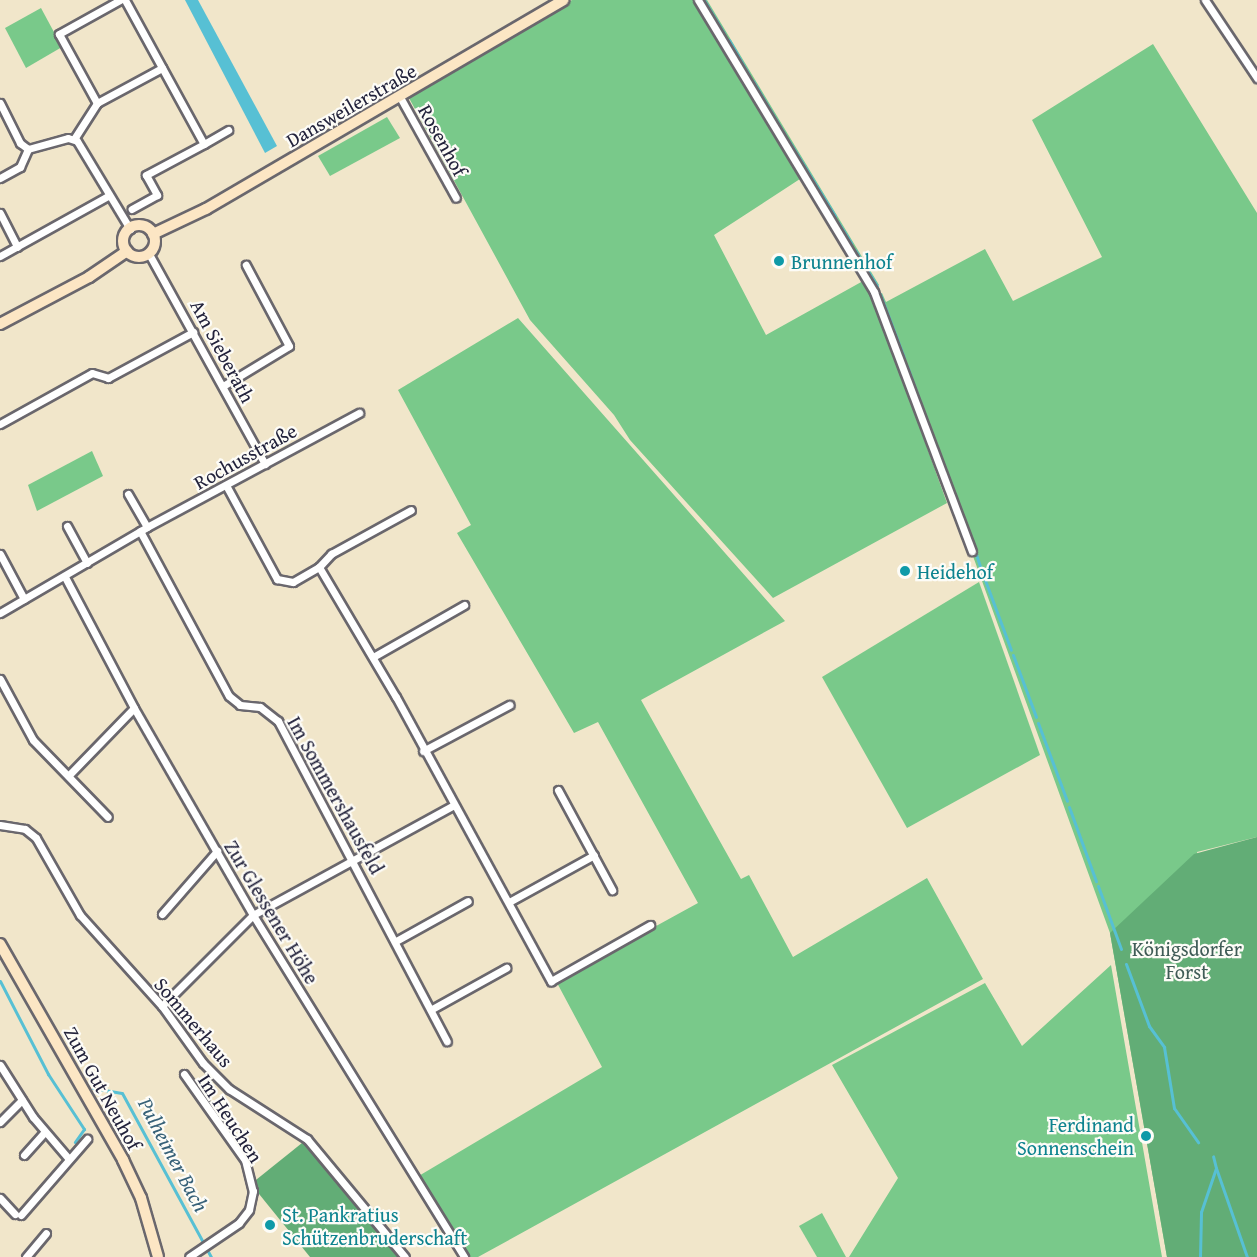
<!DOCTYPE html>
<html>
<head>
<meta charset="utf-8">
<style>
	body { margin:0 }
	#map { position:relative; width:1257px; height:1257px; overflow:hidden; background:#f1e6ca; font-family:"Gentium Book Plus",serif }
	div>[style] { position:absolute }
	.green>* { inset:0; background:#79c98a }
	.forest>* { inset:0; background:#62ad76 }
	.water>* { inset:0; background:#57c0d4 }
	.stream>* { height:3px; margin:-1.5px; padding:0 1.5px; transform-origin:1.5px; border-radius:1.5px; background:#57c0d4 }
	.roads { filter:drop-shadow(2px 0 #6a676d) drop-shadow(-2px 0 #6a676d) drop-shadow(0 2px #6a676d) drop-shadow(0 -2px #6a676d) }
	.street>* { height:7px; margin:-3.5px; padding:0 3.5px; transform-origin:3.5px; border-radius:3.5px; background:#fff }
	.secondary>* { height:10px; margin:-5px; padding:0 5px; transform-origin:5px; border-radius:5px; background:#fce6c4 }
	.secondary>.ring { margin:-5px; padding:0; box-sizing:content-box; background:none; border:10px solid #fce6c4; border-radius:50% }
	.dots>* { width:16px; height:16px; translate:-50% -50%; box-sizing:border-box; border:3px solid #fdfcf7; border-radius:50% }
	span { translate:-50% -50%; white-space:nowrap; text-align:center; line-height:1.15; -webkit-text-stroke:4.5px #fdfcf7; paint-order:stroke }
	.street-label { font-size:20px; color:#22223b }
	.culture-label { font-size:20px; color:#0d838f }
	.left { translate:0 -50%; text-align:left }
	.right { translate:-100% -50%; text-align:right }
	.park-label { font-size:20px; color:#405c57 }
	.water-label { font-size:21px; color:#376178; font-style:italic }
</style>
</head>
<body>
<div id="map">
	<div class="green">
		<div style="clip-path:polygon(572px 0,694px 0,803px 177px,714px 235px,766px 335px,863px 281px,872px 295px,947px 503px,773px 598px,630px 440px,614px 415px,530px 320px,409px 98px)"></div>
		<div style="clip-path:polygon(702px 0,707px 0,879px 285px,875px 287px)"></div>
		<div style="clip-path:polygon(41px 8px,62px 47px,26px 68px,5px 28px)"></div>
		<div style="clip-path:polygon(1153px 44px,1257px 213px,1257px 837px,1197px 852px,1257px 1257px,1167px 1257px,1110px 933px,878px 295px,882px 293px,886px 302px,985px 249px,1013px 301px,1102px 257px,1032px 120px)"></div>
		<div style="clip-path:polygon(387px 117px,400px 138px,330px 176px,318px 156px)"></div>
		<div style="clip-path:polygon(518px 318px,785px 621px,641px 700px,741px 879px,749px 875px,793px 957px,927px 878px,983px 979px,478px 1257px,466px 1257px,417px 1177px,602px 1067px,556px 981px,698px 903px,598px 722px,574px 733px,457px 533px,471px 525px,398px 390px)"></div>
		<div style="clip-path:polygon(92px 451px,103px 476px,37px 511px,28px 485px)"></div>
		<div style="clip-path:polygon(979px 582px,1040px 755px,907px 828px,822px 677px)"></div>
		<div style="clip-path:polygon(1111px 965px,1162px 1257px,849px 1257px,898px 1178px,832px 1065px,985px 983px,1022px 1046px)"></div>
		<div style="clip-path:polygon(822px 1213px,846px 1257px,817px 1257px,799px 1226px)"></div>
	</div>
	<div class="forest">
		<div style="clip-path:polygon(1257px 837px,1257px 1257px,1167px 1257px,1110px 933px,1194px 854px)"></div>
		<div style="clip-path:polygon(307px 1139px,405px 1257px,310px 1257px,251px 1184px)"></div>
	</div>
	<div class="water">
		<div style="clip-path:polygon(185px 0,198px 0,277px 146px,265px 153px)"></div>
	</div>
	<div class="stream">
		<div style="left:704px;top:0;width:39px;rotate:59deg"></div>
		<div style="left:729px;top:40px;width:40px;rotate:60.3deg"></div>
		<div style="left:753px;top:81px;width:63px;rotate:59.3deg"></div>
		<div style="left:789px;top:141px;width:88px;rotate:58.5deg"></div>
		<div style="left:838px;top:222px;width:25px;rotate:58deg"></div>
		<div style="left:855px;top:250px;width:42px;rotate:58.6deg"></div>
		<div style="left:880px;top:294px;width:68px;rotate:69.4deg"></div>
		<div style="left:907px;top:366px;width:103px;rotate:70.2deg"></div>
		<div style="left:944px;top:468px;width:16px;rotate:68deg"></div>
		<div style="left:975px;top:551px;width:16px;rotate:72deg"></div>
		<div style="left:982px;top:572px;width:83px;rotate:69.6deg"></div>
		<div style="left:1013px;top:655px;width:66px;rotate:69.6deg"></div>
		<div style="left:1038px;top:723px;width:83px;rotate:69.6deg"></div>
		<div style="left:1069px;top:807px;width:79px;rotate:70deg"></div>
		<div style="left:1098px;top:886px;width:67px;rotate:69.9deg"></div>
		<div style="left:1126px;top:964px;width:66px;rotate:69.6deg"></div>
		<div style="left:1149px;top:1026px;width:26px;rotate:54deg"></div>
		<div style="left:1164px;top:1047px;width:62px;rotate:80.7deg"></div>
		<div style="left:1174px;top:1108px;width:42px;rotate:54.8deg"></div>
		<div style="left:0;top:981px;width:105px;rotate:62.7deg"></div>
		<div style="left:48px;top:1074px;width:66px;rotate:56.8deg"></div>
		<div style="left:84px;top:1129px;width:16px;rotate:125deg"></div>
		<div style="left:93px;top:1088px;width:29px;rotate:10deg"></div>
		<div style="left:122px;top:1093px;width:187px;rotate:61.5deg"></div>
		<div style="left:1216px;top:1168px;width:94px;rotate:70.8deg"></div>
		<div style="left:1200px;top:1257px;width:45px;rotate:-88.7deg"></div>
		<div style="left:1201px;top:1212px;width:46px;rotate:-71.2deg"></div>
		<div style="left:1216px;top:1168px;width:12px;rotate:-104deg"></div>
	</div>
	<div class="roads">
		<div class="street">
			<div style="left:120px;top:0;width:70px;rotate:150.9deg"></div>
			<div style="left:59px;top:34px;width:79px;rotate:61.2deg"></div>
			<div style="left:97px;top:103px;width:74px;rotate:-28.3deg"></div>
			<div style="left:125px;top:0;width:164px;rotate:61.3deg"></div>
			<div style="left:204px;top:144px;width:66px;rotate:151.9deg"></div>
			<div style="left:146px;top:175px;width:23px;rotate:61deg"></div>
			<div style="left:157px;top:195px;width:29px;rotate:151deg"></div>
			<div style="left:698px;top:0;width:341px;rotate:58.9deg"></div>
			<div style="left:874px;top:292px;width:277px;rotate:69.3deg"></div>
			<div style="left:1205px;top:0;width:94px;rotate:56.3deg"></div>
			<div style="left:400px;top:97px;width:115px;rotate:61deg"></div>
			<div style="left:0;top:103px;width:45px;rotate:63.4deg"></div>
			<div style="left:20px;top:143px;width:10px;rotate:37deg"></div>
			<div style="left:28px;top:149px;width:41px;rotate:-15.4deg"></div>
			<div style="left:68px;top:138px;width:9px;rotate:18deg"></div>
			<div style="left:77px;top:141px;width:103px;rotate:58.9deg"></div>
			<div style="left:74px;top:139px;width:43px;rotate:-57.4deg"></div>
			<div style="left:204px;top:144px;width:28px;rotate:-30deg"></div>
			<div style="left:0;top:178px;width:23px;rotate:-29deg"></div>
			<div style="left:20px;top:167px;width:20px;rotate:-66deg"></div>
			<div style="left:0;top:213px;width:38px;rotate:63deg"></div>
			<div style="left:149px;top:254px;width:240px;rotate:61.1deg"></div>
			<div style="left:0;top:256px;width:124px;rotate:-29.1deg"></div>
			<div style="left:223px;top:386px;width:77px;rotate:-31.2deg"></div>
			<div style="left:289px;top:346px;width:92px;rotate:-118deg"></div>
			<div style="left:0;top:424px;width:105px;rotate:-29deg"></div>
			<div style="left:92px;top:373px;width:17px;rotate:17deg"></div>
			<div style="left:108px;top:378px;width:97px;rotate:-28.4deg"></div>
			<div style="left:227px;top:487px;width:105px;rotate:61.5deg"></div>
			<div style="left:277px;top:579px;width:16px;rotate:11deg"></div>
			<div style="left:293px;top:582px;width:30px;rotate:-30deg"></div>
			<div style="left:319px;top:567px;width:151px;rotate:59.4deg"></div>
			<div style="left:396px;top:697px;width:324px;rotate:61.4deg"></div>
			<div style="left:551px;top:981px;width:114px;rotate:-29.5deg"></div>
			<div style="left:128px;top:494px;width:38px;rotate:60deg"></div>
			<div style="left:67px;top:526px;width:42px;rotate:61.6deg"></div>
			<div style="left:140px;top:531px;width:187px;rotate:61.7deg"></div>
			<div style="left:229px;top:696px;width:14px;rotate:39deg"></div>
			<div style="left:240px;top:705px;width:20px;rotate:6deg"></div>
			<div style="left:260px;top:707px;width:23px;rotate:38deg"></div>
			<div style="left:278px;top:721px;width:362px;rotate:62.2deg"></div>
			<div style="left:0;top:554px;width:51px;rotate:61.9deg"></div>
			<div style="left:319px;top:567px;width:18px;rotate:-47deg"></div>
			<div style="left:331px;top:554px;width:91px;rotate:-28.8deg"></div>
			<div style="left:65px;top:577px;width:148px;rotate:62.2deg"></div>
			<div style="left:134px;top:708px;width:239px;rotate:60.1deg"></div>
			<div style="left:253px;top:915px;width:402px;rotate:58.3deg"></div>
			<div style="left:0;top:613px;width:170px;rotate:-30.3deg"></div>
			<div style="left:147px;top:527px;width:241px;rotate:-28.3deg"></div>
			<div style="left:373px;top:657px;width:105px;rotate:-29.7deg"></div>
			<div style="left:0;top:679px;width:69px;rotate:61.6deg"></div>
			<div style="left:33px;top:740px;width:107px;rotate:45.8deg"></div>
			<div style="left:423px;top:751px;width:98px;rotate:-28.1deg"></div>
			<div style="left:69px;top:775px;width:93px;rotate:-45.9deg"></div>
			<div style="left:558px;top:790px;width:114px;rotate:61.6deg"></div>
			<div style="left:0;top:825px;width:25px;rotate:9deg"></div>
			<div style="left:25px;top:829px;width:14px;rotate:39deg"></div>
			<div style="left:36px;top:838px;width:89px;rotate:60.3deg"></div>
			<div style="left:80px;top:915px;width:122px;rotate:48deg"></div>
			<div style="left:162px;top:1006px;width:70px;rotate:54.3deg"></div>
			<div style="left:203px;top:1063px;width:37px;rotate:45deg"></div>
			<div style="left:229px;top:1089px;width:93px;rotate:32.7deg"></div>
			<div style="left:307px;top:1139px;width:153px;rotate:50.3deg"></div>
			<div style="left:509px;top:902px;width:97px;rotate:-28.9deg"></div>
			<div style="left:162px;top:914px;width:84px;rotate:-48.9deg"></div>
			<div style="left:396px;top:941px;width:82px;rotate:-29.1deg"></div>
			<div style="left:162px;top:1006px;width:129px;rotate:-45deg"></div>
			<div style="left:253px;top:915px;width:229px;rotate:-28.7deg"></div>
			<div style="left:432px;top:1009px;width:85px;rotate:-29deg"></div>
			<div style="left:0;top:1065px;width:62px;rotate:57.6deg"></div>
			<div style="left:33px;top:1117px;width:54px;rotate:49.5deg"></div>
			<div style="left:184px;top:1074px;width:105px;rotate:54.7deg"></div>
			<div style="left:245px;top:1160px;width:32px;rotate:76deg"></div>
			<div style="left:253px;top:1191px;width:19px;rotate:102deg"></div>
			<div style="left:249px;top:1210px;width:16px;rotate:128deg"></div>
			<div style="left:239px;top:1223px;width:60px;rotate:145.8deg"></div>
			<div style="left:0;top:1122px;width:31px;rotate:-45deg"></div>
			<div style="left:24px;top:1155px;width:31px;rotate:-48deg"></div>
			<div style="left:0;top:1198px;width:22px;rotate:47deg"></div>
			<div style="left:21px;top:1215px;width:101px;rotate:-49deg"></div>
			<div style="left:26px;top:1257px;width:31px;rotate:-50deg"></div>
		</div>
		<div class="secondary">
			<div class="ring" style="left:123px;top:225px;width:22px;height:22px"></div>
			<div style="left:153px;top:234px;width:59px;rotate:-25.3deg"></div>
			<div style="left:206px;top:209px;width:414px;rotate:-30.3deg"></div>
			<div style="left:0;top:324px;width:101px;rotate:-27.8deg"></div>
			<div style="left:89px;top:277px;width:46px;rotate:-34.4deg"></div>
			<div style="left:0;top:944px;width:249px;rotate:60.3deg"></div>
			<div style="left:123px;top:1160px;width:42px;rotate:64.7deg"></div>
			<div style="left:141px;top:1198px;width:61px;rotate:73.9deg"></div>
		</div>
	</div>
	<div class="dots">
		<div style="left:779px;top:261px;background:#0f9aa8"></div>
		<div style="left:905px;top:571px;background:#0f9aa8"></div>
		<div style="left:1146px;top:1136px;background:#0f9aa8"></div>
		<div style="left:270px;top:1225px;background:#0f9aa8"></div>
	</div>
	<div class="street-label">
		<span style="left:351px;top:105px;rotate:-30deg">Dansweilerstraße</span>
		<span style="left:443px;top:140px;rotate:61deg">Rosenhof</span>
		<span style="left:223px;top:351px;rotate:62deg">Am Sieberath</span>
		<span style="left:245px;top:456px;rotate:-29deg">Rochusstraße</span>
		<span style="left:336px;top:795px;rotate:61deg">Im Sommershausfeld</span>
		<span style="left:272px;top:912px;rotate:59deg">Zur Glessener Höhe</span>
		<span style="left:194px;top:1022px;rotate:50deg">Sommerhaus</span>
		<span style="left:103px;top:1088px;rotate:61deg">Zum Gut Neuhof</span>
		<span style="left:231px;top:1118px;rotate:57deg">Im Heuchen</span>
	</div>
	<div class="culture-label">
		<span class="left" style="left:791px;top:261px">Brunnenhof</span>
		<span class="left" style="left:917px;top:571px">Heidehof</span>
		<span class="right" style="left:1134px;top:1136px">Ferdinand<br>Sonnenschein</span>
		<span class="left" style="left:282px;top:1226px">St. Pankratius<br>Schützenbruderschaft</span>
	</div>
	<div class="park-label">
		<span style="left:1187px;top:960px">Königsdorfer<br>Forst</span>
	</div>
	<div class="water-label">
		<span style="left:173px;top:1155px;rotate:62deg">Pulheimer Bach</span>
	</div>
</div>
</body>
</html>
